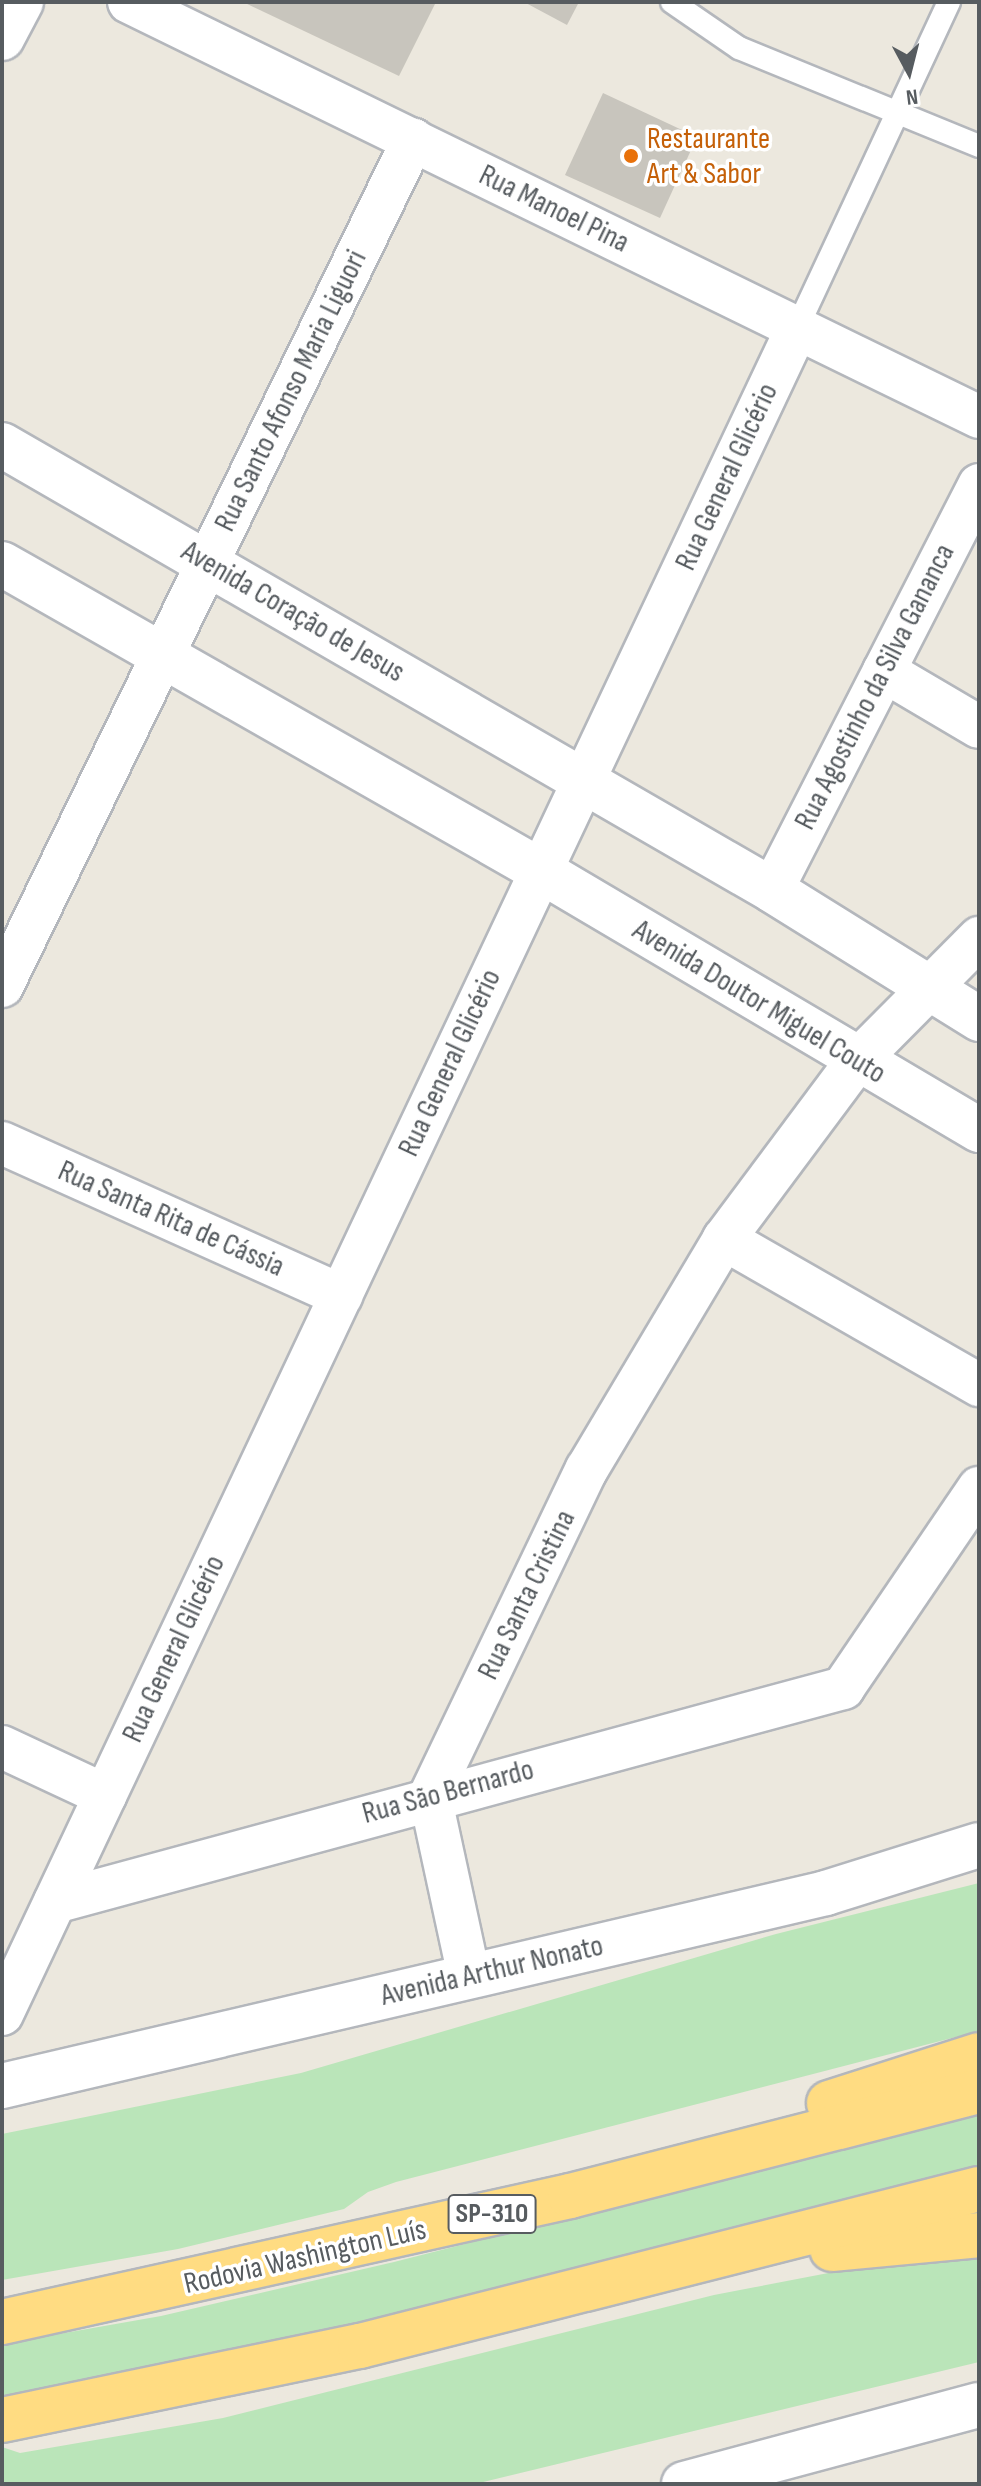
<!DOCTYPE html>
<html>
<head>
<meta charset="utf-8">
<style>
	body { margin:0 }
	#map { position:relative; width:981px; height:2486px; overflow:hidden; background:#ece8de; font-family:"Sofia Sans Condensed",sans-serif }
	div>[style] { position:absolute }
	.green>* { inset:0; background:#bae5b9 }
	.building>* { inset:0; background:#c8c5bd }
	.roads { filter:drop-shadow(2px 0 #b4b7bc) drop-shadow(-2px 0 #b4b7bc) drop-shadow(0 2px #b4b7bc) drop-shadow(0 -2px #b4b7bc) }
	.lane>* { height:22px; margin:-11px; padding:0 11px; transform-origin:11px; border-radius:11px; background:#fff }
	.street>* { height:42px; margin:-21px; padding:0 21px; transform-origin:21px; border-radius:21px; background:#fff }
	.secondary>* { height:44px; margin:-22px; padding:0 22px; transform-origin:22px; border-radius:22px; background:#fff }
	.highway>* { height:44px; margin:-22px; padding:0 22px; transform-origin:22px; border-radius:22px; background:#ffdc82 }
	.dots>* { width:22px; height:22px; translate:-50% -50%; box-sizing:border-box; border:4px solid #fff; border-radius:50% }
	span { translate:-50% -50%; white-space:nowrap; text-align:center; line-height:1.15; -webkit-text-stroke:7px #fff; paint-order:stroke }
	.shield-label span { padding:2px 6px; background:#fff; border:2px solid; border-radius:6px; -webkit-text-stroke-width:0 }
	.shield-label { font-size:28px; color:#575c60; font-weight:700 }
	.food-label { font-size:30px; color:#c56008 }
	.left { translate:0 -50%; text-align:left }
	.street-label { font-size:30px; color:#575c60 }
	.frame { position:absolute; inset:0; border:4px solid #575c60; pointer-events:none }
	.north { position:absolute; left:869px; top:32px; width:80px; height:80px; -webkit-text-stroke:6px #fff; paint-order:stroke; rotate:173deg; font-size:22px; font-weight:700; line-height:32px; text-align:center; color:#575c60 }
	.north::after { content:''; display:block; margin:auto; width:28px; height:36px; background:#575c60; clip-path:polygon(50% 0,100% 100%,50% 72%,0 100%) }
</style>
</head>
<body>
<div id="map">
	<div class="green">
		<div style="clip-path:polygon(979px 1883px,979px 2031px,396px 2182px,368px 2192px,344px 2209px,178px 2249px,2px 2280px,2px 2134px,301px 2073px,776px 1934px)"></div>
		<div style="clip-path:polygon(979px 2113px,979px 2167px,407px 2314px,2px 2400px,2px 2344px,161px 2316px,394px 2262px)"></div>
		<div style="clip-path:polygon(979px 2259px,979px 2362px,475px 2484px,2px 2484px,2px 2447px,20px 2453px,223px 2418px,714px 2295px,844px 2270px)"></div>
	</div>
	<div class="building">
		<div style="clip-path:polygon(243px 2px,436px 2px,399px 76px)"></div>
		<div style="clip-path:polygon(524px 2px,579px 2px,567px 25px)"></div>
		<div style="clip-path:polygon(603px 93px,697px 137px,660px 218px,565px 175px)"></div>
	</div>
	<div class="roads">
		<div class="lane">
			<div style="left:672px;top:2px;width:81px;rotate:34.5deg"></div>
			<div style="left:739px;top:48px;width:259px;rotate:22.2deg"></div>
			<div style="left:797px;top:328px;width:360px;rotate:-65deg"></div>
		</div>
		<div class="street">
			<div style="left:129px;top:2px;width:946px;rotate:26.02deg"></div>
			<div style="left:884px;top:671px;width:110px;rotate:30.5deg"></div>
			<div style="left:772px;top:890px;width:455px;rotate:-62.9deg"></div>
			<div style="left:2px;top:986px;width:941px;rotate:-64.09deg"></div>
			<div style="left:2px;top:1143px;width:372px;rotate:24.2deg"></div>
			<div style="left:724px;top:1239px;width:294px;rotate:29.8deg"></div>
			<div style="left:2px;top:1747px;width:114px;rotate:25deg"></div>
			<div style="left:55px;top:1902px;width:817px;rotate:-15.19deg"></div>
			<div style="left:843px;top:1688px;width:242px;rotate:-55.8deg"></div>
			<div style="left:469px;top:1976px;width:184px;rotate:-102.2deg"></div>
			<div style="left:430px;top:1796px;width:363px;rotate:-64.4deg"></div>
			<div style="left:587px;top:1469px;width:268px;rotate:-59.2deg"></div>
			<div style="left:724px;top:1239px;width:221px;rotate:-53.3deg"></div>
			<div style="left:856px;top:1062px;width:175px;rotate:-45.2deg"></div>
			<div style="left:2px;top:2014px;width:1864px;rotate:-64.75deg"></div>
		</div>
		<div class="secondary">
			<div style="left:2px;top:38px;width:41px;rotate:-62.2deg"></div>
			<div style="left:2px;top:445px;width:889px;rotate:30.02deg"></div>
			<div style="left:772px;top:890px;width:244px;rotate:31.9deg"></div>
			<div style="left:2px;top:564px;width:620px;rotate:29.66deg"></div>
			<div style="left:541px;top:871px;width:509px;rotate:30.6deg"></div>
			<div style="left:2px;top:2086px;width:846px;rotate:-13.18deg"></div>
			<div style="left:826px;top:1893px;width:160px;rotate:-17.4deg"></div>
			<div style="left:684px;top:2484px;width:305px;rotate:-15deg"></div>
		</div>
		<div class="highway">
			<div style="left:829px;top:2103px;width:157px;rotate:-17.7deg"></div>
			<div style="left:832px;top:2249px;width:148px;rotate:-5.4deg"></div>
			<div style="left:2px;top:2322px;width:582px;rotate:-12.51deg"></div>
			<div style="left:570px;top:2196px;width:422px;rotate:-14.4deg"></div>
			<div style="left:2px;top:2420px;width:366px;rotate:-11.7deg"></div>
			<div style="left:360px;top:2346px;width:639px;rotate:-14.23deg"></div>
		</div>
	</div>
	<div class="dots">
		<div style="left:631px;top:156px;background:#e8710a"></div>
	</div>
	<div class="shield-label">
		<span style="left:492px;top:2214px">SP-310</span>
	</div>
	<div class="food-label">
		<span class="left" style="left:647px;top:156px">Restaurante<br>Art &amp; Sabor</span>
	</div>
	<div class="street-label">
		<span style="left:554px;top:209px;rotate:26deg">Rua Manoel Pina</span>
		<span style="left:291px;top:391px;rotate:-64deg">Rua Santo Afonso Maria Liguori</span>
		<span style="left:727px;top:477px;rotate:-65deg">Rua General Glicério</span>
		<span style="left:293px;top:612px;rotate:30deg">Avenida Coração de Jesus</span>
		<span style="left:875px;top:687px;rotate:-63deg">Rua Agostinho da Silva Gananca</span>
		<span style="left:759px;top:1002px;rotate:31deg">Avenida Doutor Miguel Couto</span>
		<span style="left:450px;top:1063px;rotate:-65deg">Rua General Glicério</span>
		<span style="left:171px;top:1219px;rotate:24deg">Rua Santa Rita de Cássia</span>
		<span style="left:527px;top:1595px;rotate:-64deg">Rua Santa Cristina</span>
		<span style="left:174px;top:1649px;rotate:-65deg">Rua General Glicério</span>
		<span style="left:448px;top:1792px;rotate:-15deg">Rua São Bernardo</span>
		<span style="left:492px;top:1971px;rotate:-13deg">Avenida Arthur Nonato</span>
		<span style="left:305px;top:2257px;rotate:-13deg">Rodovia Washington Luís</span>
	</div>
	<div class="frame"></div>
	<div class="north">N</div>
</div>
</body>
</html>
